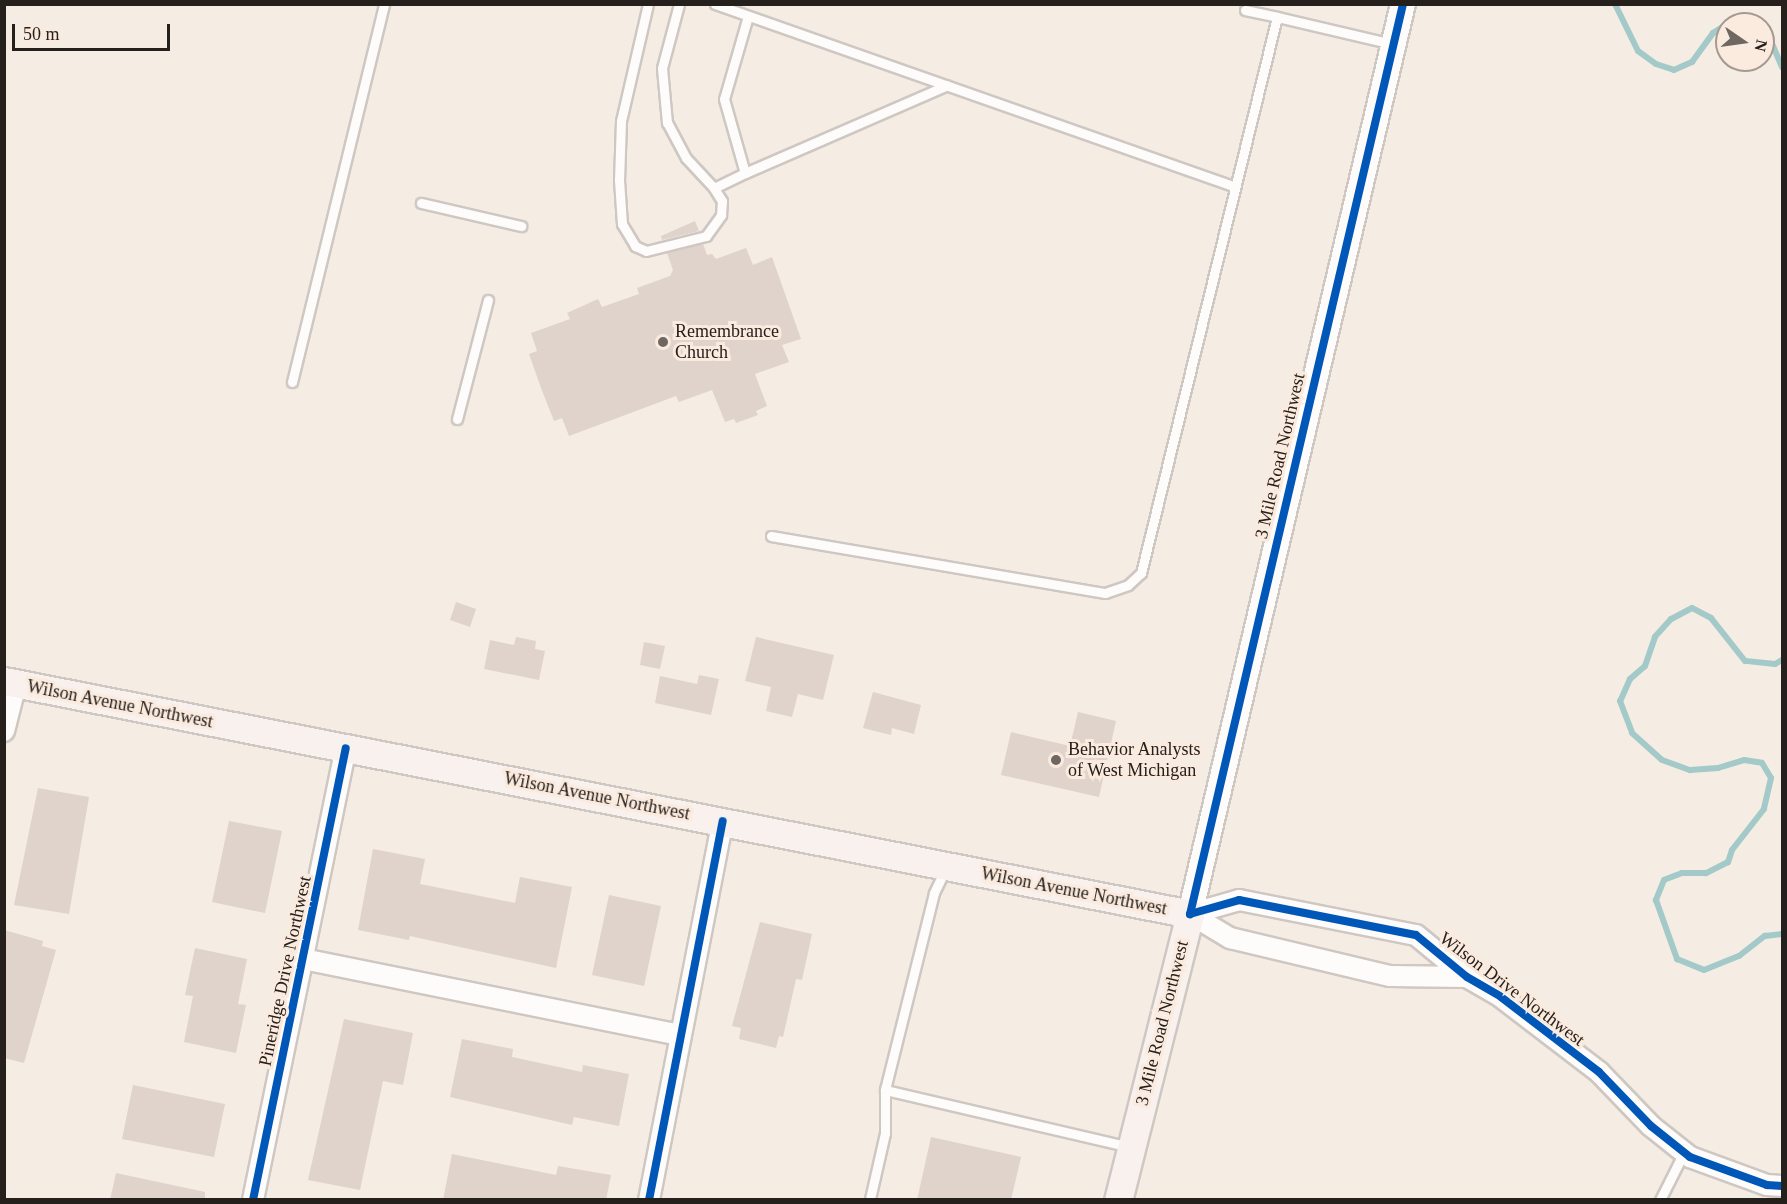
<!DOCTYPE html>
<html>
<head>
<meta charset="utf-8">
<style>
	body { margin:0 }
	#map { position:relative; width:1787px; height:1204px; overflow:hidden; background:#f5ece4; font-family:Georgia,serif }
	div>[style] { position:absolute }
	.stream>* { height:6px; margin:-3px; padding:0 3px; transform-origin:3px; border-radius:3px; background:#a3cac9 }
	.building>* { inset:0; background:#e0d3cc }
	.roads { filter:drop-shadow(2px 0 #cec7c2) drop-shadow(-2px 0 #cec7c2) drop-shadow(0 2px #cec7c2) drop-shadow(0 -2px #cec7c2) }
	.service>* { height:9px; margin:-4.5px; padding:0 4.5px; transform-origin:4.5px; border-radius:4.5px; background:#fefcfb }
	.minor>* { height:20px; margin:-10px; padding:0 10px; transform-origin:10px; border-radius:10px; background:#fefcfb }
	.tertiary>* { height:24px; margin:-12px; padding:0 12px; transform-origin:12px; border-radius:12px; background:#fefcfb }
	.secondary>* { height:27px; margin:-13.5px; padding:0 13.5px; transform-origin:13.5px; border-radius:13.5px; background:#f8f1ee }
	.cycleway>* { height:8px; margin:-4px; padding:0 4px; transform-origin:4px; border-radius:4px; background:#0057b8 }
	.dots>* { width:16px; height:16px; translate:-50% -50%; box-sizing:border-box; border:3px solid #fbebde; border-radius:50% }
	span { translate:-50% -50%; white-space:nowrap; text-align:center; line-height:1.15; -webkit-text-stroke:6px #fbebde; paint-order:stroke }
	.poi-label { font-size:18px; color:#26201c }
	.left { translate:0 -50%; text-align:left }
	.street-label { font-size:18px; color:#26201c }
	.frame { position:absolute; inset:0; border:6px solid #26201c; pointer-events:none }
	.north { position:absolute; left:1715px; top:12px; width:60px; height:60px; box-sizing:border-box; background:#fbebde; border:2px solid #a69a90; border-radius:50%; rotate:103deg; font-size:16px; font-weight:700; line-height:24px; text-align:center; color:#26201c }
	.north::after { content:''; display:block; margin:auto; width:21px; height:27px; background:#6e6762; clip-path:polygon(50% 0,100% 100%,50% 72%,0 100%) }
	.scale { position:absolute; left:12px; top:24px; width:158px; height:27px; box-sizing:border-box; border:3px solid #26201c; border-top:0; padding-left:8px; font-size:18px; line-height:21px; white-space:nowrap; color:#26201c; -webkit-text-stroke:4px #fbebde; paint-order:stroke }
</style>
</head>
<body>
<div id="map">
	<div class="stream">
		<div style="left:1615px;top:4px;width:52px;rotate:63.9deg"></div>
		<div style="left:1638px;top:51px;width:22px;rotate:36deg"></div>
		<div style="left:1656px;top:64px;width:19px;rotate:18deg"></div>
		<div style="left:1674px;top:70px;width:20px;rotate:-24deg"></div>
		<div style="left:1692px;top:62px;width:36px;rotate:-54deg"></div>
		<div style="left:1713px;top:33px;width:17px;rotate:-33deg"></div>
		<div style="left:1727px;top:24px;width:17px"></div>
		<div style="left:1763px;top:38px;width:13px;rotate:39deg"></div>
		<div style="left:1773px;top:46px;width:23px;rotate:67deg"></div>
		<div style="left:1782px;top:660px;width:8px;rotate:150deg"></div>
		<div style="left:1775px;top:664px;width:30px;rotate:-174deg"></div>
		<div style="left:1745px;top:661px;width:55px;rotate:-128.3deg"></div>
		<div style="left:1711px;top:618px;width:21px;rotate:-152deg"></div>
		<div style="left:1692px;top:608px;width:24px;rotate:152deg"></div>
		<div style="left:1671px;top:619px;width:24px;rotate:132deg"></div>
		<div style="left:1655px;top:637px;width:31px;rotate:109deg"></div>
		<div style="left:1645px;top:666px;width:20px;rotate:139deg"></div>
		<div style="left:1630px;top:679px;width:24px;rotate:114deg"></div>
		<div style="left:1620px;top:701px;width:34px;rotate:69deg"></div>
		<div style="left:1632px;top:733px;width:40px;rotate:42deg"></div>
		<div style="left:1662px;top:760px;width:30px;rotate:20deg"></div>
		<div style="left:1690px;top:770px;width:28px;rotate:-4deg"></div>
		<div style="left:1718px;top:768px;width:27px;rotate:-17deg"></div>
		<div style="left:1744px;top:760px;width:18px;rotate:9deg"></div>
		<div style="left:1762px;top:763px;width:17px;rotate:59deg"></div>
		<div style="left:1771px;top:778px;width:32px;rotate:103deg"></div>
		<div style="left:1764px;top:809px;width:52px;rotate:128deg"></div>
		<div style="left:1732px;top:850px;width:13px;rotate:108deg"></div>
		<div style="left:1728px;top:862px;width:25px;rotate:153deg"></div>
		<div style="left:1706px;top:873px;width:24px;rotate:180deg"></div>
		<div style="left:1682px;top:873px;width:19px;rotate:159deg"></div>
		<div style="left:1664px;top:880px;width:22px;rotate:112deg"></div>
		<div style="left:1656px;top:900px;width:63px;rotate:70.4deg"></div>
		<div style="left:1677px;top:959px;width:29px;rotate:22deg"></div>
		<div style="left:1704px;top:970px;width:38px;rotate:-22deg"></div>
		<div style="left:1739px;top:956px;width:33px;rotate:-38deg"></div>
		<div style="left:1765px;top:936px;width:17px;rotate:-7deg"></div>
	</div>
	<div class="building">
		<div style="clip-path:polygon(695px 221px,699px 231px,662px 240px,661px 236px)"></div>
		<div style="clip-path:polygon(703px 244px,707px 255px,712px 254px,716px 259px,746px 248px,753px 265px,772px 257px,801px 339px,782px 345px,789px 362px,755px 374px,767px 406px,756px 411px,758px 415px,736px 423px,734px 419px,725px 422px,712px 390px,679px 402px,676px 396px,569px 436px,562px 418px,554px 421px,541px 388px,529px 354px,537px 351px,531px 333px,570px 319px,567px 313px,598px 299px,602px 307px,639px 294px,637px 288px,670px 276px,673px 270px,667px 253px)"></div>
		<div style="clip-path:polygon(456px 602px,476px 609px,470px 627px,450px 620px)"></div>
		<div style="clip-path:polygon(516px 637px,536px 641px,535px 649px,545px 651px,539px 680px,484px 669px,490px 640px,514px 645px)"></div>
		<div style="clip-path:polygon(756px 637px,834px 655px,823px 700px,798px 694px,792px 717px,766px 711px,771px 687px,745px 681px)"></div>
		<div style="clip-path:polygon(644px 642px,665px 646px,660px 669px,640px 665px)"></div>
		<div style="clip-path:polygon(699px 675px,719px 679px,711px 715px,655px 703px,660px 676px,697px 684px)"></div>
		<div style="clip-path:polygon(873px 692px,921px 705px,914px 734px,892px 728px,891px 735px,863px 728px)"></div>
		<div style="clip-path:polygon(1078px 712px,1116px 721px,1099px 797px,1001px 775px,1011px 732px,1070px 746px)"></div>
		<div style="clip-path:polygon(38px 788px,89px 797px,69px 914px,14px 905px)"></div>
		<div style="clip-path:polygon(229px 821px,282px 831px,265px 913px,212px 902px)"></div>
		<div style="clip-path:polygon(373px 849px,425px 859px,420px 884px,515px 903px,520px 877px,572px 887px,556px 968px,410px 936px,409px 940px,358px 930px)"></div>
		<div style="clip-path:polygon(609px 895px,661px 906px,644px 986px,592px 975px)"></div>
		<div style="clip-path:polygon(760px 922px,812px 934px,802px 980px,796px 979px,783px 1037px,779px 1036px,776px 1048px,739px 1039px,741px 1028px,732px 1026px)"></div>
		<div style="clip-path:polygon(4px 930px,43px 941px,42px 946px,56px 950px,24px 1063px,4px 1058px)"></div>
		<div style="clip-path:polygon(195px 948px,247px 959px,238px 1004px,246px 1005px,236px 1053px,184px 1042px,193px 996px,185px 995px)"></div>
		<div style="clip-path:polygon(344px 1019px,413px 1033px,403px 1085px,383px 1081px,360px 1190px,308px 1180px)"></div>
		<div style="clip-path:polygon(462px 1039px,513px 1049px,512px 1057px,582px 1072px,583px 1065px,629px 1074px,619px 1126px,574px 1117px,572px 1125px,450px 1097px)"></div>
		<div style="clip-path:polygon(133px 1085px,225px 1104px,214px 1157px,122px 1139px)"></div>
		<div style="clip-path:polygon(931px 1137px,1021px 1157px,1011px 1200px,917px 1200px)"></div>
		<div style="clip-path:polygon(452px 1154px,556px 1175px,558px 1166px,611px 1175px,606px 1200px,443px 1200px)"></div>
		<div style="clip-path:polygon(116px 1173px,205px 1192px,205px 1200px,110px 1200px)"></div>
	</div>
	<div class="roads">
		<div class="service">
			<div style="left:648px;top:4px;width:120px;rotate:103deg"></div>
			<div style="left:621px;top:121px;width:59px;rotate:91.9deg"></div>
			<div style="left:619px;top:180px;width:44px;rotate:86.1deg"></div>
			<div style="left:622px;top:224px;width:26px;rotate:59deg"></div>
			<div style="left:635px;top:246px;width:12px;rotate:24deg"></div>
			<div style="left:646px;top:251px;width:62px;rotate:-14deg"></div>
			<div style="left:706px;top:236px;width:26px;rotate:-54deg"></div>
			<div style="left:721px;top:215px;width:14px;rotate:-86deg"></div>
			<div style="left:722px;top:201px;width:15px;rotate:-122deg"></div>
			<div style="left:714px;top:188px;width:41px;rotate:-133deg"></div>
			<div style="left:686px;top:158px;width:40px;rotate:-118deg"></div>
			<div style="left:667px;top:123px;width:55px;rotate:-95.2deg"></div>
			<div style="left:662px;top:68px;width:66px;rotate:-75.1deg"></div>
			<div style="left:715px;top:4px;width:549px;rotate:19.36deg"></div>
			<div style="left:1245px;top:10px;width:33px;rotate:12deg"></div>
			<div style="left:748px;top:16px;width:86px;rotate:106.1deg"></div>
			<div style="left:724px;top:99px;width:77px;rotate:74.2deg"></div>
			<div style="left:745px;top:173px;width:220px;rotate:-23.5deg"></div>
			<div style="left:714px;top:188px;width:34px;rotate:-26deg"></div>
			<div style="left:421px;top:203px;width:103px;rotate:13deg"></div>
			<div style="left:292px;top:382px;width:389px;rotate:-76.3deg"></div>
			<div style="left:457px;top:419px;width:123px;rotate:-75.4deg"></div>
			<div style="left:771px;top:536px;width:339px;rotate:9.7deg"></div>
			<div style="left:1105px;top:593px;width:24px;rotate:-19deg"></div>
			<div style="left:1128px;top:585px;width:18px;rotate:-43deg"></div>
			<div style="left:1141px;top:573px;width:572px;rotate:-76.26deg"></div>
			<div style="left:1277px;top:17px;width:118px;rotate:13.2deg"></div>
			<div style="left:946px;top:868px;width:28px;rotate:116deg"></div>
			<div style="left:934px;top:893px;width:203px;rotate:104deg"></div>
			<div style="left:885px;top:1090px;width:251px;rotate:13.1deg"></div>
			<div style="left:870px;top:1199px;width:68px;rotate:-77.2deg"></div>
			<div style="left:885px;top:1133px;width:43px;rotate:-90deg"></div>
			<div style="left:1660px;top:1200px;width:54px;rotate:-63.4deg"></div>
		</div>
		<div class="minor">
			<div style="left:4px;top:731px;width:49px;rotate:-75.7deg"></div>
			<div style="left:1190px;top:914px;width:51px;rotate:-15.9deg"></div>
			<div style="left:1239px;top:900px;width:180px;rotate:11.2deg"></div>
			<div style="left:1416px;top:935px;width:66px;rotate:39.5deg"></div>
			<div style="left:1467px;top:977px;width:39px;rotate:30deg"></div>
			<div style="left:1501px;top:997px;width:123px;rotate:37.4deg"></div>
			<div style="left:1599px;top:1072px;width:75px;rotate:46.1deg"></div>
			<div style="left:1651px;top:1126px;width:50px;rotate:38.5deg"></div>
			<div style="left:1690px;top:1157px;width:82px;rotate:20deg"></div>
			<div style="left:1767px;top:1185px;width:15px;rotate:4deg"></div>
			<div style="left:1190px;top:914px;width:47px;rotate:31deg"></div>
			<div style="left:1230px;top:938px;width:164px;rotate:13.4deg"></div>
			<div style="left:1390px;top:976px;width:77px;rotate:0.7deg"></div>
			<div style="left:303px;top:959px;width:385px;rotate:11.4deg"></div>
			<div style="left:253px;top:1200px;width:461px;rotate:-78.4deg"></div>
			<div style="left:649px;top:1200px;width:386px;rotate:-79deg"></div>
		</div>
		<div class="tertiary">
			<div style="left:1190px;top:914px;width:935px;rotate:-76.83deg"></div>
		</div>
		<div class="secondary">
			<div style="left:4px;top:681px;width:1209px;rotate:11.11deg"></div>
			<div style="left:1190px;top:914px;width:295px;rotate:104.1deg"></div>
		</div>
	</div>
	<div class="cycleway">
		<div style="left:1403px;top:4px;width:935px;rotate:103.17deg"></div>
		<div style="left:1190px;top:914px;width:51px;rotate:-15.9deg"></div>
		<div style="left:1239px;top:900px;width:180px;rotate:11.2deg"></div>
		<div style="left:1416px;top:935px;width:66px;rotate:39.5deg"></div>
		<div style="left:1467px;top:977px;width:39px;rotate:30deg"></div>
		<div style="left:1501px;top:997px;width:123px;rotate:37.4deg"></div>
		<div style="left:1599px;top:1072px;width:75px;rotate:46.1deg"></div>
		<div style="left:1651px;top:1126px;width:50px;rotate:38.5deg"></div>
		<div style="left:1690px;top:1157px;width:82px;rotate:20deg"></div>
		<div style="left:1767px;top:1185px;width:15px;rotate:4deg"></div>
		<div style="left:253px;top:1200px;width:461px;rotate:-78.4deg"></div>
		<div style="left:649px;top:1200px;width:386px;rotate:-79deg"></div>
	</div>
	<div class="dots">
		<div style="left:663px;top:342px;background:#6e6762"></div>
		<div style="left:1056px;top:760px;background:#6e6762"></div>
	</div>
	<div class="poi-label">
		<span class="left" style="left:675px;top:342px">Remembrance<br>Church</span>
		<span class="left" style="left:1068px;top:760px">Behavior Analysts<br>of West Michigan</span>
	</div>
	<div class="street-label">
		<span style="left:1280px;top:456px;rotate:-77deg">3 Mile Road Northwest</span>
		<span style="left:120px;top:704px;rotate:11deg">Wilson Avenue Northwest</span>
		<span style="left:597px;top:796px;rotate:11deg">Wilson Avenue Northwest</span>
		<span style="left:1074px;top:891px;rotate:11deg">Wilson Avenue Northwest</span>
		<span style="left:285px;top:971px;rotate:-78deg">Pineridge Drive Northwest</span>
		<span style="left:1512px;top:989px;rotate:37deg">Wilson Drive Northwest</span>
		<span style="left:1162px;top:1023px;rotate:-76deg">3 Mile Road Northwest</span>
	</div>
	<div class="frame"></div>
	<div class="north">N</div>
	<div class="scale">50 m</div>
</div>
</body>
</html>
